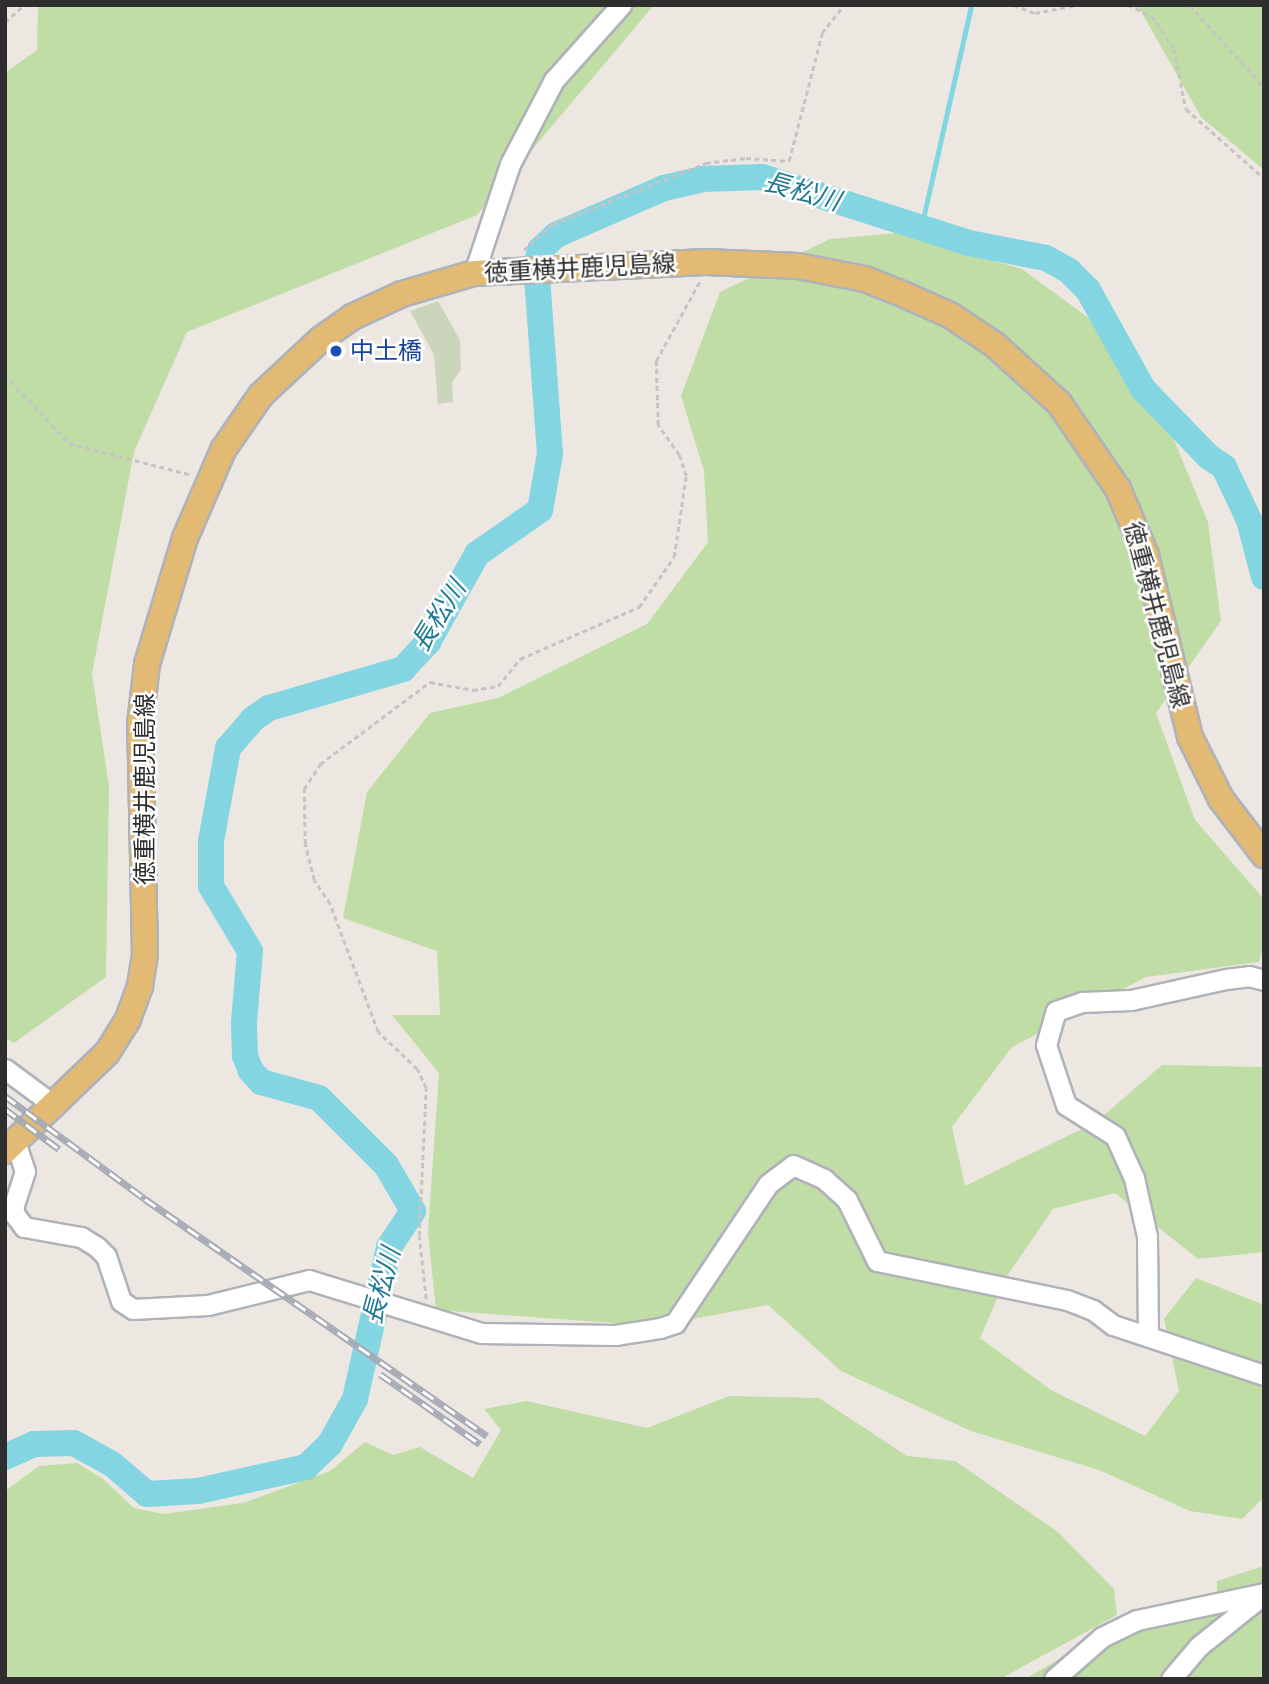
<!DOCTYPE html>
<html>
<head>
<meta charset="utf-8">
<style>
	body { margin:0 }
	#map { position:relative; width:1269px; height:1684px; overflow:hidden; background:#ede7e2; font-family:"Asap Condensed","Noto Sans JP",sans-serif }
	div>[style] { position:absolute }
	.green>* { inset:0; background:#c0dda6 }
	.cemetery>* { inset:0; background:#cbd5bb }
	.stream>* { height:4.5px; margin:-2.25px; padding:0 2.25px; transform-origin:2.25px; border-radius:2.25px; background:#83d5e2 }
	.river>* { height:26px; margin:-13px; padding:0 13px; transform-origin:13px; border-radius:13px; background:#83d5e2 }
	.path>* { height:2.5px; margin-top:-1.25px; transform-origin:0; background:repeating-linear-gradient(90deg,#c4c4c4 0 5px,transparent 0 8.5px) }
	.roads { filter:drop-shadow(2px 0 #afb2b8) drop-shadow(-2px 0 #afb2b8) drop-shadow(0 2px #afb2b8) drop-shadow(0 -2px #afb2b8) }
	.minor>* { height:19px; margin:-9.5px; padding:0 9.5px; transform-origin:9.5px; border-radius:9.5px; background:#fff }
	.major>* { height:24px; margin:-12px; padding:0 12px; transform-origin:12px; border-radius:12px; background:#e2ba73 }
	.rail>* { height:7px; margin-top:-3.5px; transform-origin:0; background:repeating-linear-gradient(90deg,#fff 0 13px,#a5aab5 0 26px); box-sizing:border-box; border-block:2px solid #a5aab5 }
	.dots>* { width:19px; height:19px; translate:-50% -50%; box-sizing:border-box; border:4px solid #fff; border-radius:50% }
	span { translate:-50% -50%; white-space:nowrap; text-align:center; line-height:1.15; -webkit-text-stroke:5px #fff; paint-order:stroke }
	.street-label { font-size:24px; color:#2e2e2e }
	.transit-label { font-size:24px; color:#164399 }
	.left { translate:0 -50%; text-align:left }
	.water-label { font-size:26px; color:#1e7992; font-style:italic }
	.frame { position:absolute; inset:0; border:7px solid #2e2e2e; pointer-events:none }
</style>
</head>
<body>
<div id="map">
	<div class="green">
		<div style="clip-path:polygon(38px 5px,654px 5px,477px 215px,187px 332px,134px 452px,92px 674px,109px 786px,106px 977px,14px 1043px,5px 1038px,5px 73px,37px 50px)"></div>
		<div style="clip-path:polygon(1120px 5px,1264px 5px,1264px 170px,1201px 117px,1139px 8px)"></div>
		<div style="clip-path:polygon(897px 233px,1022px 269px,1090px 319px,1171px 433px,1208px 522px,1221px 621px,1156px 713px,1195px 820px,1264px 899px,1264px 944px,1259px 962px,1146px 977px,1012px 1047px,952px 1127px,965px 1186px,1096px 1122px,1162px 1065px,1264px 1067px,1264px 1252px,1198px 1259px,1115px 1193px,1053px 1209px,1007px 1276px,980px 1338px,1051px 1390px,1145px 1436px,1179px 1391px,1164px 1319px,1196px 1278px,1264px 1305px,1264px 1497px,1242px 1519px,1190px 1511px,1099px 1470px,971px 1431px,841px 1371px,768px 1305px,654px 1326px,436px 1310px,428px 1232px,439px 1073px,392px 1015px,440px 1015px,437px 951px,343px 918px,367px 792px,430px 713px,498px 698px,647px 624px,708px 542px,704px 471px,681px 396px,720px 292px,830px 239px)"></div>
		<div style="clip-path:polygon(729px 1396px,819px 1398px,907px 1456px,955px 1461px,1058px 1532px,1114px 1589px,1117px 1615px,1000px 1679px,5px 1679px,5px 1491px,39px 1466px,77px 1463px,103px 1479px,134px 1508px,163px 1514px,243px 1503px,330px 1471px,365px 1442px,393px 1455px,420px 1447px,473px 1478px,501px 1430px,484px 1409px,526px 1401px,647px 1428px)"></div>
		<div style="clip-path:polygon(1264px 1566px,1264px 1679px,1025px 1679px,1133px 1616px,1217px 1596px,1217px 1581px)"></div>
	</div>
	<div class="cemetery">
		<div style="clip-path:polygon(438px 301px,460px 340px,461px 370px,452px 382px,453px 402px,438px 404px,434px 355px,410px 311px)"></div>
	</div>
	<div class="stream">
		<div style="left:921px;top:228px;width:227px;rotate:-77.3deg"></div>
	</div>
	<div class="river">
		<div style="left:5px;top:1457px;width:32px;rotate:-24deg"></div>
		<div style="left:34px;top:1444px;width:40px;rotate:-1.4deg"></div>
		<div style="left:74px;top:1443px;width:43px;rotate:28.9deg"></div>
		<div style="left:112px;top:1464px;width:46px;rotate:40.6deg"></div>
		<div style="left:147px;top:1494px;width:51px;rotate:-3.4deg"></div>
		<div style="left:198px;top:1491px;width:111px;rotate:-12.5deg"></div>
		<div style="left:306px;top:1467px;width:33px;rotate:-44deg"></div>
		<div style="left:330px;top:1444px;width:51px;rotate:-60.9deg"></div>
		<div style="left:355px;top:1399px;width:156px;rotate:-77.4deg"></div>
		<div style="left:389px;top:1247px;width:43px;rotate:-56.3deg"></div>
		<div style="left:413px;top:1211px;width:53px;rotate:-120.4deg"></div>
		<div style="left:386px;top:1165px;width:95px;rotate:-135deg"></div>
		<div style="left:319px;top:1098px;width:60px;rotate:-164.6deg"></div>
		<div style="left:261px;top:1082px;width:15px;rotate:-132deg"></div>
		<div style="left:251px;top:1071px;width:16px;rotate:-112deg"></div>
		<div style="left:245px;top:1056px;width:34px;rotate:-92deg"></div>
		<div style="left:244px;top:1022px;width:71px;rotate:-85.2deg"></div>
		<div style="left:250px;top:951px;width:76px;rotate:-121deg"></div>
		<div style="left:211px;top:886px;width:45px;rotate:-90deg"></div>
		<div style="left:211px;top:841px;width:95px;rotate:-79.6deg"></div>
		<div style="left:228px;top:748px;width:38px;rotate:-49deg"></div>
		<div style="left:253px;top:719px;width:19px;rotate:-35deg"></div>
		<div style="left:269px;top:708px;width:140px;rotate:-16.2deg"></div>
		<div style="left:403px;top:669px;width:37px;rotate:-47deg"></div>
		<div style="left:428px;top:642px;width:101px;rotate:-60.9deg"></div>
		<div style="left:477px;top:554px;width:77px;rotate:-34.9deg"></div>
		<div style="left:540px;top:510px;width:57px;rotate:-79.9deg"></div>
		<div style="left:550px;top:454px;width:190px;rotate:-94.2deg"></div>
		<div style="left:536px;top:265px;width:16px;rotate:-75deg"></div>
		<div style="left:540px;top:250px;width:22px;rotate:-43deg"></div>
		<div style="left:556px;top:235px;width:118px;rotate:-23.5deg"></div>
		<div style="left:664px;top:188px;width:39px;rotate:-13deg"></div>
		<div style="left:702px;top:179px;width:60px;rotate:-1.9deg"></div>
		<div style="left:762px;top:177px;width:217px;rotate:17.7deg"></div>
		<div style="left:969px;top:243px;width:78px;rotate:11deg"></div>
		<div style="left:1046px;top:258px;width:26px;rotate:29deg"></div>
		<div style="left:1069px;top:271px;width:27px;rotate:45deg"></div>
		<div style="left:1088px;top:290px;width:113px;rotate:60.9deg"></div>
		<div style="left:1143px;top:389px;width:95px;rotate:45.9deg"></div>
		<div style="left:1209px;top:457px;width:18px;rotate:34deg"></div>
		<div style="left:1224px;top:467px;width:59px;rotate:64.7deg"></div>
		<div style="left:1249px;top:520px;width:59px;rotate:75.3deg"></div>
	</div>
	<div class="path">
		<div style="left:1014px;top:5px;width:22px;rotate:21deg"></div>
		<div style="left:1035px;top:13px;width:42px;rotate:-11deg"></div>
		<div style="left:1128px;top:5px;width:26px;rotate:25deg"></div>
		<div style="left:1152px;top:16px;width:40px;rotate:56deg"></div>
		<div style="left:1174px;top:49px;width:61px;rotate:78.7deg"></div>
		<div style="left:1186px;top:109px;width:104px;rotate:41.5deg"></div>
		<div style="left:1190px;top:5px;width:110px;rotate:47.9deg"></div>
		<div style="left:5px;top:22px;width:25px;rotate:-42deg"></div>
		<div style="left:524px;top:250px;width:39px;rotate:-42deg"></div>
		<div style="left:553px;top:224px;width:165px;rotate:-21.7deg"></div>
		<div style="left:706px;top:163px;width:40px;rotate:-7.1deg"></div>
		<div style="left:746px;top:158px;width:43px;rotate:4deg"></div>
		<div style="left:789px;top:161px;width:132px;rotate:-75.5deg"></div>
		<div style="left:822px;top:33px;width:36px;rotate:-52deg"></div>
		<div style="left:5px;top:375px;width:93px;rotate:46.7deg"></div>
		<div style="left:69px;top:443px;width:127px;rotate:14.6deg"></div>
		<div style="left:426px;top:1299px;width:63px;rotate:-96.3deg"></div>
		<div style="left:419px;top:1236px;width:148px;rotate:-87.3deg"></div>
		<div style="left:426px;top:1088px;width:21px;rotate:-115deg"></div>
		<div style="left:417px;top:1069px;width:54px;rotate:-136.5deg"></div>
		<div style="left:378px;top:1032px;width:137px;rotate:-110.6deg"></div>
		<div style="left:330px;top:904px;width:29px;rotate:-124deg"></div>
		<div style="left:314px;top:880px;width:37px;rotate:-104deg"></div>
		<div style="left:305px;top:844px;width:55px;rotate:-91deg"></div>
		<div style="left:304px;top:789px;width:30px;rotate:-57deg"></div>
		<div style="left:320px;top:764px;width:137px;rotate:-36.7deg"></div>
		<div style="left:430px;top:682px;width:44px;rotate:10.5deg"></div>
		<div style="left:473px;top:690px;width:25px;rotate:-9deg"></div>
		<div style="left:498px;top:686px;width:35px;rotate:-51deg"></div>
		<div style="left:520px;top:659px;width:130px;rotate:-23.6deg"></div>
		<div style="left:639px;top:607px;width:61px;rotate:-55deg"></div>
		<div style="left:674px;top:557px;width:82px;rotate:-81.6deg"></div>
		<div style="left:686px;top:476px;width:22px;rotate:-108deg"></div>
		<div style="left:679px;top:455px;width:37px;rotate:-125deg"></div>
		<div style="left:658px;top:425px;width:64px;rotate:-91.8deg"></div>
		<div style="left:656px;top:361px;width:91px;rotate:-61.2deg"></div>
	</div>
	<div class="roads">
		<div class="minor">
			<div style="left:474px;top:273px;width:115px;rotate:-71.7deg"></div>
			<div style="left:510px;top:164px;width:95px;rotate:-62.4deg"></div>
			<div style="left:554px;top:80px;width:101px;rotate:-48.2deg"></div>
			<div style="left:5px;top:1069px;width:62px;rotate:36.5deg"></div>
			<div style="left:15px;top:1141px;width:32px;rotate:72deg"></div>
			<div style="left:25px;top:1171px;width:38px;rotate:108deg"></div>
			<div style="left:13px;top:1207px;width:8px;rotate:76deg"></div>
			<div style="left:15px;top:1215px;width:15px;rotate:53deg"></div>
			<div style="left:24px;top:1227px;width:58px;rotate:10deg"></div>
			<div style="left:81px;top:1237px;width:19px;rotate:32deg"></div>
			<div style="left:97px;top:1247px;width:13px;rotate:45deg"></div>
			<div style="left:106px;top:1256px;width:47px;rotate:71.6deg"></div>
			<div style="left:121px;top:1301px;width:14px;rotate:34deg"></div>
			<div style="left:133px;top:1309px;width:75px;rotate:-3.1deg"></div>
			<div style="left:208px;top:1305px;width:104px;rotate:-13.9deg"></div>
			<div style="left:309px;top:1280px;width:180px;rotate:17.1deg"></div>
			<div style="left:481px;top:1333px;width:134px;rotate:0.9deg"></div>
			<div style="left:615px;top:1335px;width:46px;rotate:-8.8deg"></div>
			<div style="left:660px;top:1328px;width:16px;rotate:-18deg"></div>
			<div style="left:675px;top:1323px;width:167px;rotate:-56.2deg"></div>
			<div style="left:768px;top:1184px;width:31px;rotate:-37deg"></div>
			<div style="left:793px;top:1165px;width:34px;rotate:24deg"></div>
			<div style="left:824px;top:1179px;width:31px;rotate:42deg"></div>
			<div style="left:847px;top:1200px;width:68px;rotate:63.8deg"></div>
			<div style="left:877px;top:1261px;width:194px;rotate:11.6deg"></div>
			<div style="left:1067px;top:1300px;width:28px;rotate:21deg"></div>
			<div style="left:1093px;top:1310px;width:25px;rotate:37deg"></div>
			<div style="left:1113px;top:1325px;width:159px;rotate:18.3deg"></div>
			<div style="left:1148px;top:1335px;width:99px;rotate:-90.6deg"></div>
			<div style="left:1147px;top:1236px;width:59px;rotate:-102.6deg"></div>
			<div style="left:1134px;top:1178px;width:46px;rotate:-114.3deg"></div>
			<div style="left:1115px;top:1136px;width:58px;rotate:-147.7deg"></div>
			<div style="left:1066px;top:1105px;width:63px;rotate:-108.4deg"></div>
			<div style="left:1046px;top:1045px;width:35px;rotate:-74deg"></div>
			<div style="left:1056px;top:1011px;width:28px;rotate:-19deg"></div>
			<div style="left:1082px;top:1002px;width:49px;rotate:-2.3deg"></div>
			<div style="left:1131px;top:1000px;width:97px;rotate:-12.5deg"></div>
			<div style="left:1226px;top:979px;width:23px;rotate:-7deg"></div>
			<div style="left:1249px;top:976px;width:16px;rotate:15deg"></div>
			<div style="left:1054px;top:1679px;width:64px;rotate:-41.2deg"></div>
			<div style="left:1102px;top:1637px;width:39px;rotate:-26deg"></div>
			<div style="left:1137px;top:1620px;width:130px;rotate:-12deg"></div>
			<div style="left:1171px;top:1679px;width:43px;rotate:-49.7deg"></div>
			<div style="left:1199px;top:1646px;width:82px;rotate:-38.6deg"></div>
		</div>
		<div class="major">
			<div style="left:5px;top:1151px;width:141px;rotate:-43.9deg"></div>
			<div style="left:107px;top:1053px;width:40px;rotate:-58deg"></div>
			<div style="left:128px;top:1019px;width:35px;rotate:-70deg"></div>
			<div style="left:140px;top:986px;width:32px;rotate:-81deg"></div>
			<div style="left:145px;top:954px;width:230px;rotate:-91.2deg"></div>
			<div style="left:140px;top:724px;width:60px;rotate:-83.3deg"></div>
			<div style="left:147px;top:664px;width:132px;rotate:-73.2deg"></div>
			<div style="left:185px;top:538px;width:96px;rotate:-66.6deg"></div>
			<div style="left:223px;top:450px;width:67px;rotate:-55.4deg"></div>
			<div style="left:261px;top:395px;width:82px;rotate:-43deg"></div>
			<div style="left:321px;top:339px;width:38px;rotate:-35deg"></div>
			<div style="left:352px;top:317px;width:55px;rotate:-24.7deg"></div>
			<div style="left:402px;top:294px;width:75px;rotate:-16.3deg"></div>
			<div style="left:474px;top:273px;width:232px;rotate:-2.7deg"></div>
			<div style="left:706px;top:262px;width:92px;rotate:2.5deg"></div>
			<div style="left:798px;top:266px;width:68px;rotate:11deg"></div>
			<div style="left:865px;top:279px;width:43px;rotate:21.8deg"></div>
			<div style="left:905px;top:295px;width:49px;rotate:24deg"></div>
			<div style="left:950px;top:315px;width:54px;rotate:33.7deg"></div>
			<div style="left:995px;top:345px;width:86px;rotate:42.2deg"></div>
			<div style="left:1059px;top:403px;width:104px;rotate:55.5deg"></div>
			<div style="left:1118px;top:489px;width:72px;rotate:67deg"></div>
			<div style="left:1146px;top:555px;width:187px;rotate:76.4deg"></div>
			<div style="left:1190px;top:737px;width:69px;rotate:63.4deg"></div>
			<div style="left:1221px;top:799px;width:71px;rotate:52.5deg"></div>
		</div>
	</div>
	<div class="rail">
		<div style="left:5px;top:1096px;width:174px;rotate:36.3deg"></div>
		<div style="left:145px;top:1199px;width:416px;rotate:34.7deg"></div>
		<div style="left:5px;top:1109px;width:67px;rotate:36.5deg"></div>
		<div style="left:380px;top:1374px;width:122px;rotate:35deg"></div>
	</div>
	<div class="dots">
		<div style="left:336px;top:351px;background:#1a4fb4"></div>
	</div>
	<div class="street-label">
		<span style="left:580px;top:268px;rotate:-3deg">徳重横井鹿児島線</span>
		<span style="left:1157px;top:615px;rotate:75deg">徳重横井鹿児島線</span>
		<span style="left:145px;top:789px;rotate:-90deg">徳重横井鹿児島線</span>
	</div>
	<div class="transit-label">
		<span class="left" style="left:350px;top:351px">中土橋</span>
	</div>
	<div class="water-label">
		<span style="left:802px;top:192px;rotate:16deg">長松川</span>
		<span style="left:439px;top:616px;rotate:-58deg">長松川</span>
		<span style="left:382px;top:1286px;rotate:-75deg">長松川</span>
	</div>
	<div class="frame"></div>
</div>
</body>
</html>
